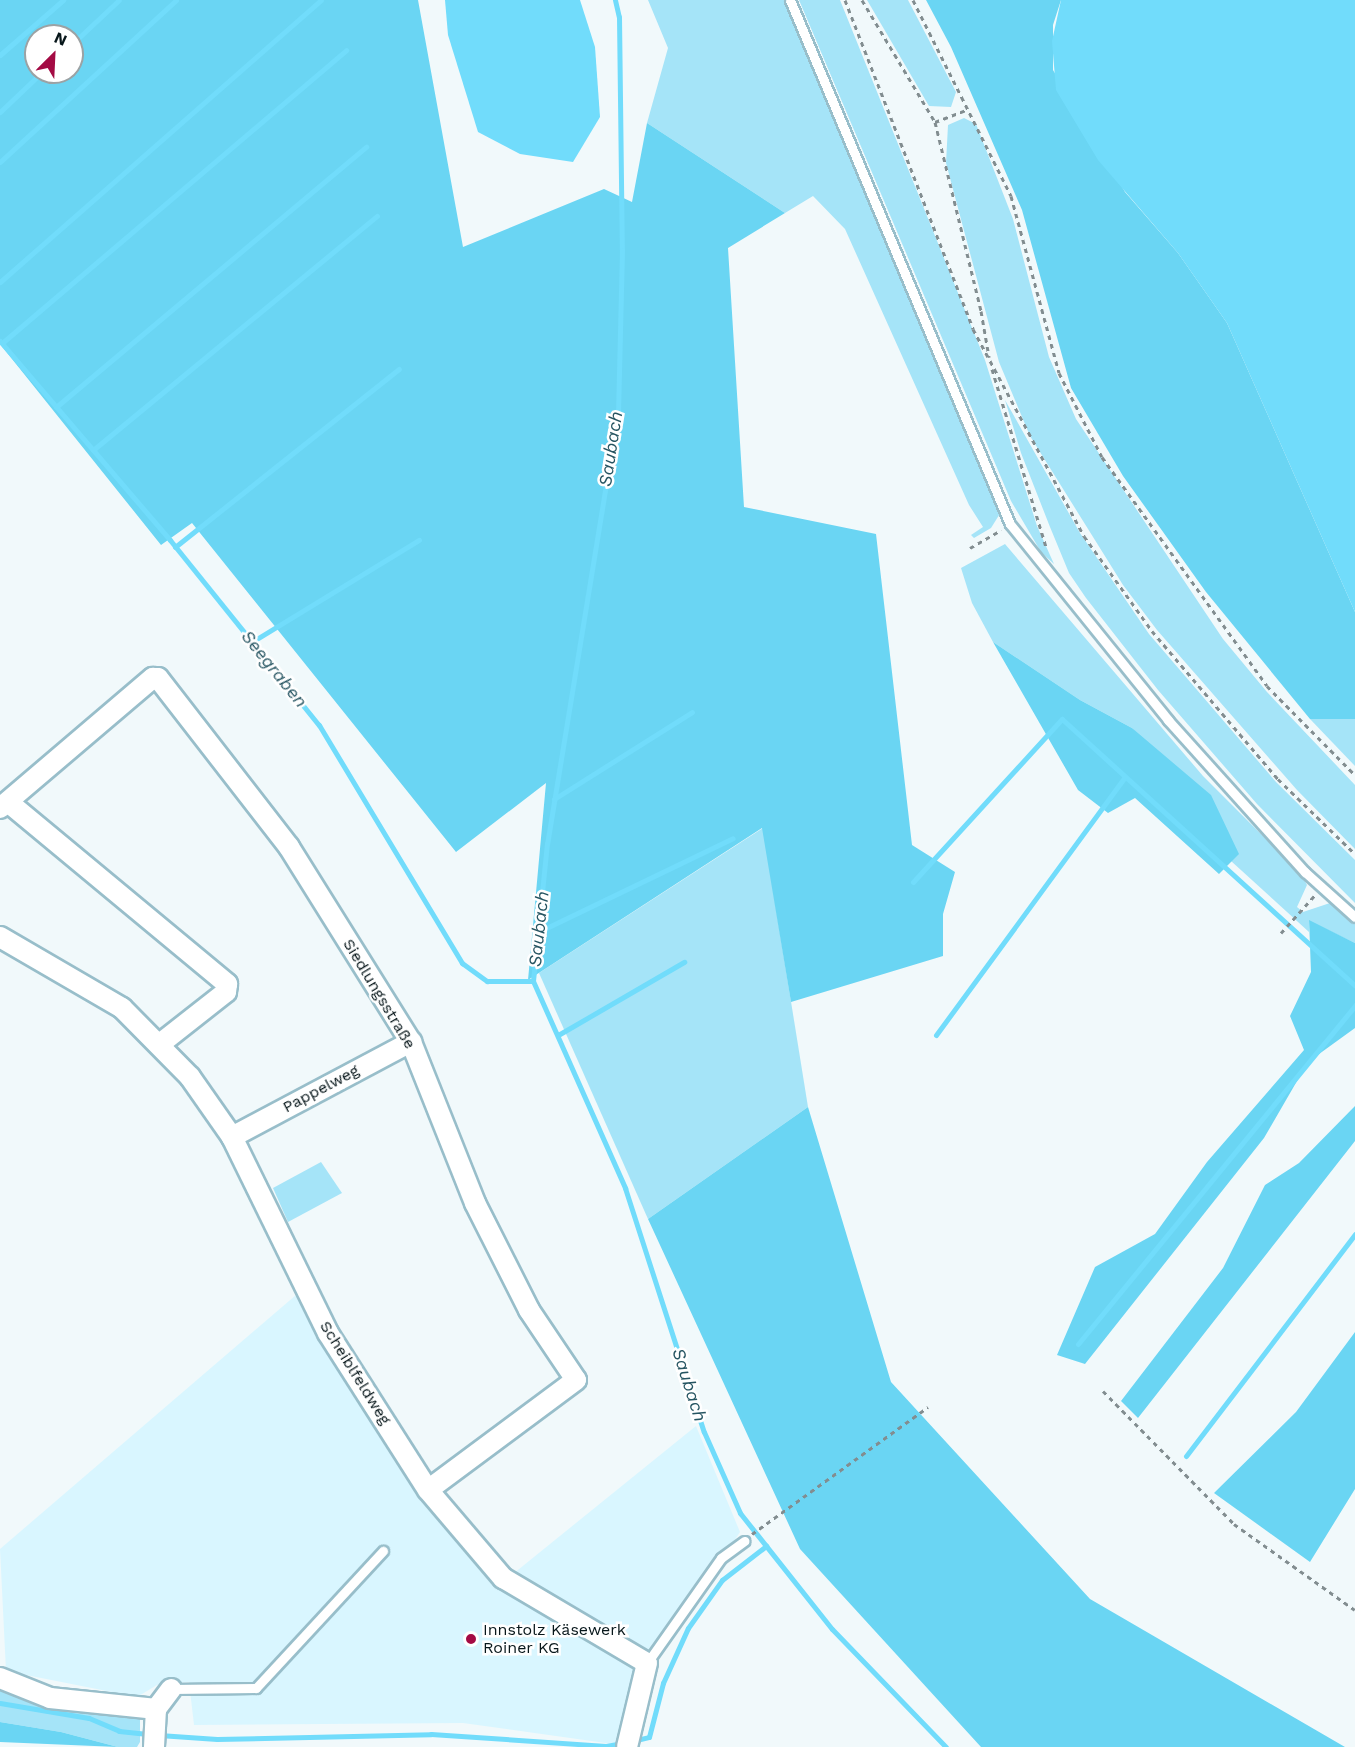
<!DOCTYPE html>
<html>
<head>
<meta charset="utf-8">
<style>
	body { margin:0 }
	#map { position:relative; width:1355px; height:1747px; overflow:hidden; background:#f1f9fb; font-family:"Work Sans",sans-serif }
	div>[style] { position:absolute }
	.built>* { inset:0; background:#d9f6ff }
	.green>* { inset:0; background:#a5e4f8 }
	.forest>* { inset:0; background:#6ad5f3 }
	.water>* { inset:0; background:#71dcfb }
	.stream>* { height:5px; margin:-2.5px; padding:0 2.5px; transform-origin:2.5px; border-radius:2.5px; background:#71dcfb }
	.path>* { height:3px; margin-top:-1.5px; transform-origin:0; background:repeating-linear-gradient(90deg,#828d90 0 4.5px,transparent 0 9px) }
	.roads { filter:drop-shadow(2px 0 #98beca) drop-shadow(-2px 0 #98beca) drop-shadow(0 2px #98beca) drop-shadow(0 -2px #98beca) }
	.lane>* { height:9px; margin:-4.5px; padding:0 4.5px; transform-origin:4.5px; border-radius:4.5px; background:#fff }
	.street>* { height:20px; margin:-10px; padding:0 10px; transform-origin:10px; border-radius:10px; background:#fff }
	.dots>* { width:16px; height:16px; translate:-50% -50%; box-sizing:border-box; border:3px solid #fff; border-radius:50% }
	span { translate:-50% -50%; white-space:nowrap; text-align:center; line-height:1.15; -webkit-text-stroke:5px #fff; paint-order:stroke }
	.street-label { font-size:16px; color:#08171b }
	.poi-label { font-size:16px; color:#08171b }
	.left { translate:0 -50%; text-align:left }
	.water-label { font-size:18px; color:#265562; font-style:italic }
	.north { position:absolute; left:24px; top:24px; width:60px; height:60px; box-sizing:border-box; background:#fff; border:2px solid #9ca2a4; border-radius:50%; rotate:24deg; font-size:16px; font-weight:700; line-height:24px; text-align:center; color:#08171b }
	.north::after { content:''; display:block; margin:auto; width:21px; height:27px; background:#a40b44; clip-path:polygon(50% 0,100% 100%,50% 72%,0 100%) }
</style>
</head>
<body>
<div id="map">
	<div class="built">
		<div style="clip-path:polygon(296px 1295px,390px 1440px,503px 1582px,696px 1426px,740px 1532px,657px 1660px,634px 1747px,463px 1723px,194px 1725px,189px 1682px,157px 1685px,137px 1697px,6px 1671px,0 1549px)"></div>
	</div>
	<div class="green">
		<div style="clip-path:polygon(648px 0,785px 0,1001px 512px,991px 528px,974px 538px,971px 535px,983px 527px,969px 505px,845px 229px,813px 196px,785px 213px,647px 123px,668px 48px)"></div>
		<div style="clip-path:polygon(799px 0,840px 0,985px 360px,1037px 526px,1054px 564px,1041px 552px,1011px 501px)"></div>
		<div style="clip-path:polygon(867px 0,908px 0,956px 92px,951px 107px,929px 106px)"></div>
		<div style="clip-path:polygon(964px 118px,976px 124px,1013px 219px,1049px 357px,1076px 419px,1223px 639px,1267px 692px,1355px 785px,1355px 849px,1297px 790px,1157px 630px,1123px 585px,1030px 436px,999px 362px,946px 163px,948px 125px)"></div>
		<div style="clip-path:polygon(1005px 400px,1080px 533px,1149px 634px,1276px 782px,1355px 860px,1355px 903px,1257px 804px,1158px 690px,1086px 598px,1069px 573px,1050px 527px,1021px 453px)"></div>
		<div style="clip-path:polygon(1005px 544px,1203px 776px,1302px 875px,1307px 885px,1297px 907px,1303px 912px,1330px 903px,1355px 923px,1355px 943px,1309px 921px,1309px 932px,1231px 861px,1238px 853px,1132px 728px,1080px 700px,993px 642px,972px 603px,961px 568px)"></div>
		<div style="clip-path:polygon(1310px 719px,1355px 719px,1355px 766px)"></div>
		<div style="clip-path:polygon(763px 828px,808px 1107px,648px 1219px,539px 973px)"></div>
		<div style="clip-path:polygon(321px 1162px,342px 1193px,288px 1222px,273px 1188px)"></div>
		<div style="clip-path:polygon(0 1689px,140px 1717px,140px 1742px,137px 1747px,118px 1747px,61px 1732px,0 1722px)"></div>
	</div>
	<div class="forest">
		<div style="clip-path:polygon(evenodd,0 0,418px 0,463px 247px,604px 189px,632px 202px,647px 123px,785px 213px,728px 248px,744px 507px,876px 534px,912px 845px,955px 872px,943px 914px,943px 956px,791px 1002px,762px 828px,528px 980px,546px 783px,456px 852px,192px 523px,161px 545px,0 344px,0 0,36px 36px,72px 36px,72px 72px,36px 72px,36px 36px)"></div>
		<div style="clip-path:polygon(926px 0,1061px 0,1053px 25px,1053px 70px,1125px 192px,1178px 253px,1227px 323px,1355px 612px,1355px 719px,1310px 719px,1206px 592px,1123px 476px,1071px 388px,1022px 210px,951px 47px)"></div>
		<div style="clip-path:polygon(993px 642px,1080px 700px,1132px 728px,1211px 795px,1239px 854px,1219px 874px,1135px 798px,1108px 813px,1078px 790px)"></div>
		<div style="clip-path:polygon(1309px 920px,1355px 943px,1355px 1028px,1308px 1062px,1264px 1138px,1085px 1364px,1057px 1355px,1095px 1267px,1155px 1234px,1207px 1162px,1304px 1050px,1290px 1016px,1311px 972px)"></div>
		<div style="clip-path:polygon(1355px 1106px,1355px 1141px,1138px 1418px,1121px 1401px,1223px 1268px,1265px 1185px,1299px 1163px)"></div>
		<div style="clip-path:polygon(808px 1107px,891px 1382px,1090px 1599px,1345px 1747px,981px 1747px,800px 1549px,648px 1219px)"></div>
		<div style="clip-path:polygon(1355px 1332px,1355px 1489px,1310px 1562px,1214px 1493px,1296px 1412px)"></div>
		<div style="clip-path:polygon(0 1722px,61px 1732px,118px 1747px,0 1742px)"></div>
	</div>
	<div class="water">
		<div style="clip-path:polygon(445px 0,580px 0,595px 47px,600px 117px,573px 162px,520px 154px,478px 132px,448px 35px)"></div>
		<div style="clip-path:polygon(1061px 0,1355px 0,1355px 612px,1227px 323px,1178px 253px,1098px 160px,1056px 90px,1052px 41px)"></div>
	</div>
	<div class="stream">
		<div style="left:615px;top:0;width:17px;rotate:77deg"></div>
		<div style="left:619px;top:17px;width:233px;rotate:89.3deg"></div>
		<div style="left:622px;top:250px;width:161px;rotate:91.4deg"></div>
		<div style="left:618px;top:411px;width:438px;rotate:99.3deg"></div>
		<div style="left:547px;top:843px;width:139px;rotate:95.8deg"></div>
		<div style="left:533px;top:981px;width:227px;rotate:66deg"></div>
		<div style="left:625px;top:1188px;width:256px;rotate:72.1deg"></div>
		<div style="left:704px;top:1432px;width:89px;rotate:66deg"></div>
		<div style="left:740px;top:1513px;width:148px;rotate:51.6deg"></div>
		<div style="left:832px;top:1629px;width:164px;rotate:46deg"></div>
		<div style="left:72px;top:44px;width:64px;rotate:-43.1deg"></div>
		<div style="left:0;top:55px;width:84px;rotate:-41.1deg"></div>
		<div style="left:0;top:112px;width:58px;rotate:-43.6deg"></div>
		<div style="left:0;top:162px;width:239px;rotate:-42.6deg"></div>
		<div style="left:0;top:282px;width:427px;rotate:-41.3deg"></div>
		<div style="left:0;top:341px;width:262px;rotate:49.5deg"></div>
		<div style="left:170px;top:540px;width:238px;rotate:51.2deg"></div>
		<div style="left:319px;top:725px;width:278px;rotate:59deg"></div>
		<div style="left:462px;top:963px;width:31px;rotate:36deg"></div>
		<div style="left:487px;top:981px;width:46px"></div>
		<div style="left:2px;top:343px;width:452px;rotate:-40.4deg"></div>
		<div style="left:56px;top:407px;width:405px;rotate:-40deg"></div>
		<div style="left:93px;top:450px;width:368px;rotate:-39.5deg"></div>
		<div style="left:175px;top:547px;width:286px;rotate:-38.5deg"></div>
		<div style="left:250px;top:643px;width:198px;rotate:-31.4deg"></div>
		<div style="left:554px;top:799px;width:163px;rotate:-32.2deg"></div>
		<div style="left:913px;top:882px;width:221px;rotate:-47.6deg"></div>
		<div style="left:1062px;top:719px;width:396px;rotate:42.3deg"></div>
		<div style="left:538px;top:932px;width:216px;rotate:-25.7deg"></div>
		<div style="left:558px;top:1035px;width:146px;rotate:-30.1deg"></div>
		<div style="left:936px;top:1035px;width:320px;rotate:-53.8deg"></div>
		<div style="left:1078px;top:1344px;width:438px;rotate:-50.7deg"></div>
		<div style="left:1186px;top:1456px;width:279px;rotate:-52.7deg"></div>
		<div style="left:0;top:1703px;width:90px;rotate:9.6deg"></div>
		<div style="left:89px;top:1718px;width:33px;rotate:23deg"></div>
		<div style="left:119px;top:1731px;width:31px;rotate:6deg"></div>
		<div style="left:159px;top:1735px;width:58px;rotate:3.9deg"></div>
		<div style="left:217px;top:1739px;width:214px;rotate:-1.3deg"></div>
		<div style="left:431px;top:1734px;width:175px;rotate:3.9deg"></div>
		<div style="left:606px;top:1746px;width:17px;rotate:-10deg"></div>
		<div style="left:632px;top:1741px;width:17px;rotate:-13deg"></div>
		<div style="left:649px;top:1737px;width:56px;rotate:-75.5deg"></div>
		<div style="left:663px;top:1683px;width:60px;rotate:-65.6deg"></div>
		<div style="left:688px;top:1628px;width:59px;rotate:-54.7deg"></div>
		<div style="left:722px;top:1580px;width:56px;rotate:-37.7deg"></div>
	</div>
	<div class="path">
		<div style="left:845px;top:0;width:353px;rotate:68.7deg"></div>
		<div style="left:973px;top:329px;width:235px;rotate:61.8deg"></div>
		<div style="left:1084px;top:536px;width:117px;rotate:54.4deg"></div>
		<div style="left:1152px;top:631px;width:194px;rotate:49.6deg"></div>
		<div style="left:1278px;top:779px;width:107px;rotate:44.2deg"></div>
		<div style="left:862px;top:0;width:142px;rotate:59.1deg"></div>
		<div style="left:935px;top:122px;width:33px;rotate:-21deg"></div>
		<div style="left:913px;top:0;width:219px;rotate:63.4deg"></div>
		<div style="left:1011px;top:196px;width:183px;rotate:74.8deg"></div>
		<div style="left:1059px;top:373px;width:94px;rotate:62.9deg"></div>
		<div style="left:1102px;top:457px;width:282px;rotate:54.2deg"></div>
		<div style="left:1267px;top:686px;width:125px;rotate:45.3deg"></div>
		<div style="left:935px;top:122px;width:195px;rotate:76.3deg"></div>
		<div style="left:981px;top:311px;width:47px;rotate:80.1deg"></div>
		<div style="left:992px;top:369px;width:186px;rotate:73.1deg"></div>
		<div style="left:970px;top:548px;width:36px;rotate:-30deg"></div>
		<div style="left:1281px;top:933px;width:51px;rotate:-48.2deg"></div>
		<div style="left:1103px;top:1391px;width:187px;rotate:45.4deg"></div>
		<div style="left:1234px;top:1524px;width:148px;rotate:35.4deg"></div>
		<div style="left:752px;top:1534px;width:217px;rotate:-35.8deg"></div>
	</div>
	<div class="roads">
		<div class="lane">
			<div style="left:790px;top:0;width:568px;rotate:67.23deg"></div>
			<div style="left:1010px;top:524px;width:252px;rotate:51.1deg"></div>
			<div style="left:1168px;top:720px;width:205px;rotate:48deg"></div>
			<div style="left:1305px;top:872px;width:67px;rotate:42deg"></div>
			<div style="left:647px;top:1663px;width:128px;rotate:-54.8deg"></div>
			<div style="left:721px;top:1558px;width:29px;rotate:-36deg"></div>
			<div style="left:171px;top:1689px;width:85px;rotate:-0.7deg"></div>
			<div style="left:256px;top:1688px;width:187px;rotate:-47.2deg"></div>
		</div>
		<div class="street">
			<div style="left:8px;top:802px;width:285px;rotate:39.7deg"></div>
			<div style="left:227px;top:984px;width:8px;rotate:97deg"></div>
			<div style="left:226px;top:992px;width:84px;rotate:141.8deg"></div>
			<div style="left:0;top:808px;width:201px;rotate:-40.4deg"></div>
			<div style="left:153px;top:678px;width:5px"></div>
			<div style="left:158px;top:678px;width:214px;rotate:52.2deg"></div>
			<div style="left:289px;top:847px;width:230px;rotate:58deg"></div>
			<div style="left:411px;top:1042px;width:173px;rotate:68.3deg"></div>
			<div style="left:475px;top:1203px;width:120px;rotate:63.2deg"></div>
			<div style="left:529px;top:1310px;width:84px;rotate:56.1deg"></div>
			<div style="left:576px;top:1380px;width:184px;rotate:143.4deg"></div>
			<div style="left:0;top:937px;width:141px;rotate:30.2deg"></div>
			<div style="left:122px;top:1008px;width:97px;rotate:45.4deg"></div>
			<div style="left:190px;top:1077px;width:73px;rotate:55deg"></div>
			<div style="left:232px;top:1137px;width:218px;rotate:63.9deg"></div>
			<div style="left:328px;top:1333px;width:186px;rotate:57.5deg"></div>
			<div style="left:428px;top:1490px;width:116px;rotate:49.6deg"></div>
			<div style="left:503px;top:1578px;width:167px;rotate:30.6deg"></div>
			<div style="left:647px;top:1663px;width:86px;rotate:103.4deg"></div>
			<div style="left:232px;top:1137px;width:203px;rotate:-28deg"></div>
			<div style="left:0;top:1678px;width:54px;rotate:21.8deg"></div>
			<div style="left:50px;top:1698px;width:107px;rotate:5.9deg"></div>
			<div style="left:154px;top:1747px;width:38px;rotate:-87deg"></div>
			<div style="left:156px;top:1709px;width:25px;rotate:-53deg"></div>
		</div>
	</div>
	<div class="dots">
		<div style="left:471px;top:1639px;background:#a40b44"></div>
	</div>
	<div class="street-label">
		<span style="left:379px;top:994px;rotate:59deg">Siedlungsstraße</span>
		<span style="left:321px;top:1089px;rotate:-28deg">Pappelweg</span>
		<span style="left:355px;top:1373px;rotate:58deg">Scheiblfeldweg</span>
	</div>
	<div class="poi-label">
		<span class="left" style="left:483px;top:1639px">Innstolz Käsewerk<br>Roiner KG</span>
	</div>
	<div class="water-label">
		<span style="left:611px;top:449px;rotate:-81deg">Saubach</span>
		<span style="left:274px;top:669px;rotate:51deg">Seegraben</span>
		<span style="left:539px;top:929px;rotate:-84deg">Saubach</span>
		<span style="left:689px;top:1385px;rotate:72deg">Saubach</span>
	</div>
	<div class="north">N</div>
</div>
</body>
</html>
